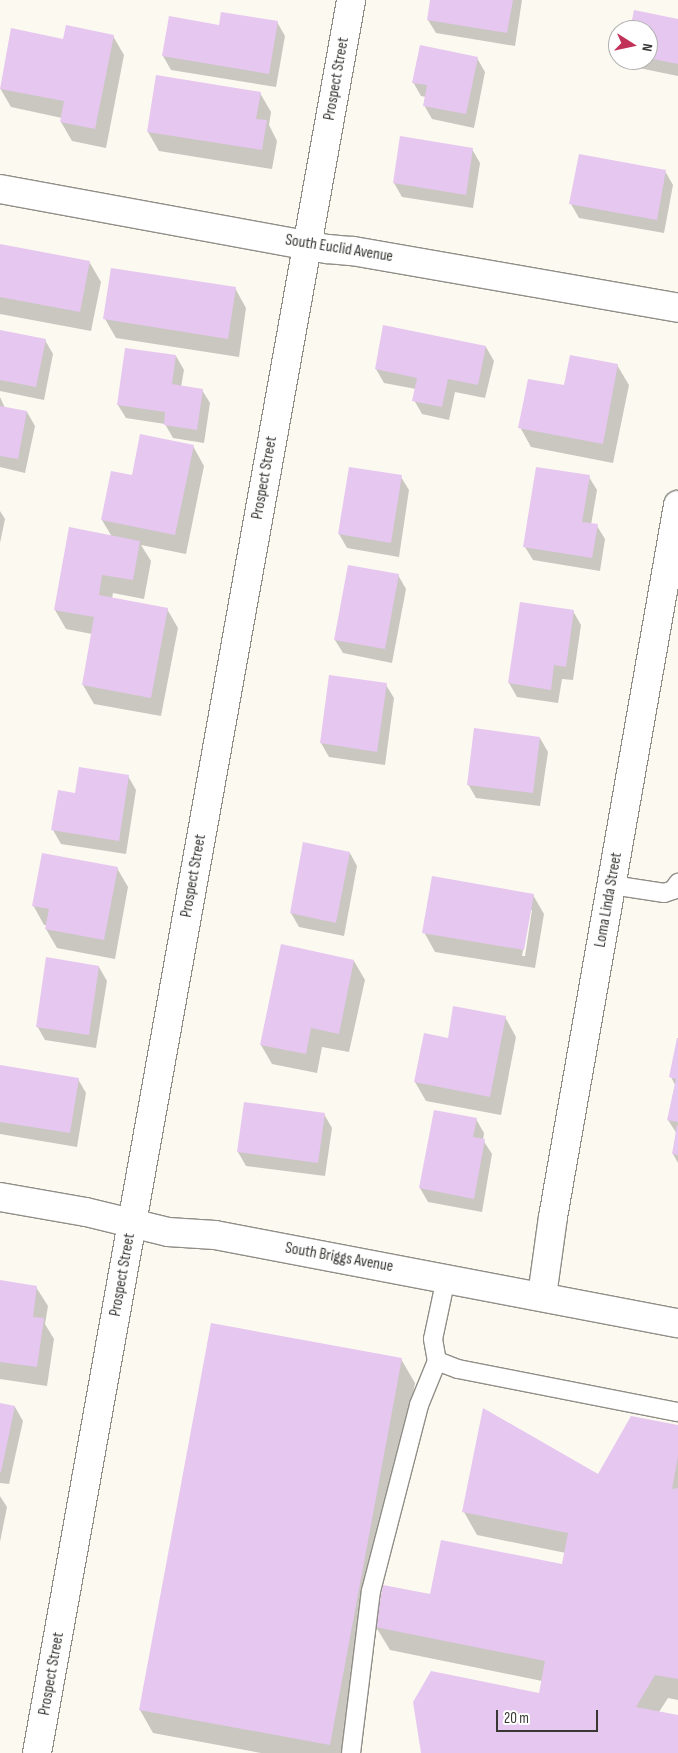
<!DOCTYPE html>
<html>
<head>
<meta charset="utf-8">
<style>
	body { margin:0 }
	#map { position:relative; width:678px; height:1753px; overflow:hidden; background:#fcf9f1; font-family:"Sofia Sans Condensed",sans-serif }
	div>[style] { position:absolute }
	.shadow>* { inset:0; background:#0003 }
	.building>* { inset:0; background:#e6c7f0 }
	.roads { filter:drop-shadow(1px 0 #908e87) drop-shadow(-1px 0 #908e87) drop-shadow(0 1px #908e87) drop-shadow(0 -1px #908e87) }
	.lane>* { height:18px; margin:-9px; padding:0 9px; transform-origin:9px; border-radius:9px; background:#fff }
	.street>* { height:28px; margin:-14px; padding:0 14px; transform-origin:14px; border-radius:14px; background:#fff }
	span { translate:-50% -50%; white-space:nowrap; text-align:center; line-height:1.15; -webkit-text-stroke:4px #fff; paint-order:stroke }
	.street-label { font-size:16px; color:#383734 }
	.north { position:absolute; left:608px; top:20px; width:50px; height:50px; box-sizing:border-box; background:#fff; border:1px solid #afafae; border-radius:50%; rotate:100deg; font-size:14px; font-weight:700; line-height:20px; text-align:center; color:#383734 }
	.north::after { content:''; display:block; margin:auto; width:18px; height:22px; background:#c13259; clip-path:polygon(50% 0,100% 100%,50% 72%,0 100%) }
	.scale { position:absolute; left:496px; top:1710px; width:102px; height:22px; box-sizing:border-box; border:2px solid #383734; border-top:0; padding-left:6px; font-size:15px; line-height:18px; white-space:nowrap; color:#383734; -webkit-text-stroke:4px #fff; paint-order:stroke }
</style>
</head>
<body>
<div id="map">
	<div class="shadow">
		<div style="clip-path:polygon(431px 0,522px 0,515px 46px,436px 33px,428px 20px)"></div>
		<div style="clip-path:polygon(678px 20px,678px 76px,634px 67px,630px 60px,648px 60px,648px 30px,631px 30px)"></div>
		<div style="clip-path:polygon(277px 22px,285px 36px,276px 87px,171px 70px,163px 56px,220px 27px)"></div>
		<div style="clip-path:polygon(113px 36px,124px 55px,106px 148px,72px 141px,61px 122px,62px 118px,11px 107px,0 88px,64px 41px)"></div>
		<div style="clip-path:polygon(477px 58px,485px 72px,474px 128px,432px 119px,424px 105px,426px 97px,421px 96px,413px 82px)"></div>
		<div style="clip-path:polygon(260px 93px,271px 112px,269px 125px,277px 141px,272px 169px,159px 151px,148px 132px)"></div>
		<div style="clip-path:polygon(472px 149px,480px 163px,473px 208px,402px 197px,394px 183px)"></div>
		<div style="clip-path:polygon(665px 171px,673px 185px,664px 233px,579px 218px,571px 204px)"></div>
		<div style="clip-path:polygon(0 246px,90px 263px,101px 282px,91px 331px,0 314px)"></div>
		<div style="clip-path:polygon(235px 288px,246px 308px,239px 357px,116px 338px,105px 319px)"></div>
		<div style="clip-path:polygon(0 331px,45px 340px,53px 354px,44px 400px,0 391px)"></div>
		<div style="clip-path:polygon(486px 347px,494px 361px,485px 398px,455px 392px,449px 420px,422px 414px,414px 400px,416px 389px,384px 383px,376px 369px)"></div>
		<div style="clip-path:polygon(176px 356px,184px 370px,181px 387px,202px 390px,210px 403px,204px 443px,173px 438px,165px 424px,126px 418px,118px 405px)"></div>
		<div style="clip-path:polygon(617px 365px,629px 385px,613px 463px,531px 447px,520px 427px)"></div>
		<div style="clip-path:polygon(0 397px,5px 408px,27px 412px,35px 426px,25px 473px,0 467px)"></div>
		<div style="clip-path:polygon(193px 446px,204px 466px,186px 554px,141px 545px,151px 561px,144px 599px,113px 593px,112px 599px,167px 609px,178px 628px,161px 716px,94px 704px,83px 685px,92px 634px,66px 629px,55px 610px,112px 537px,102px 520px,133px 476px)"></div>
		<div style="clip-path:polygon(350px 468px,401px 477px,409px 490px,399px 557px,347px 548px,339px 534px)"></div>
		<div style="clip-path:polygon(589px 477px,597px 490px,591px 525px,597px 526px,605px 539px,600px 571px,533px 560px,525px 547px)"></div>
		<div style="clip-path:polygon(0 511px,5px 519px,0 543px)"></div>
		<div style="clip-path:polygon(398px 575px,406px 589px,392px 663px,343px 653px,335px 640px)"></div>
		<div style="clip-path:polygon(573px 611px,581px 625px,573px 680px,562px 679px,558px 703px,517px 697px,509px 683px)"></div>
		<div style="clip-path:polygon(386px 685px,394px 698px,385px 765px,329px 757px,321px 743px)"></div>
		<div style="clip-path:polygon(540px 738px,548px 752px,540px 806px,476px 798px,468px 784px)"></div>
		<div style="clip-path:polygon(128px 776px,136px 790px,126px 854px,61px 844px,53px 830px,77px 794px)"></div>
		<div style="clip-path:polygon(350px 853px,357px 866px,344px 936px,299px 927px,291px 913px)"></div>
		<div style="clip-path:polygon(117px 868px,128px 887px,115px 959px,57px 948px,46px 929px,47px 925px,44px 925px,33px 905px)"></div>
		<div style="clip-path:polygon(evenodd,533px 895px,544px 914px,535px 968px,435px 952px,424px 932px,533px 895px,530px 910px,532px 910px,525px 956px,522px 956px,530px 910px)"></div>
		<div style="clip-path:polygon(354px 961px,365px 980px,349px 1052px,322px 1047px,317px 1073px,272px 1064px,261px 1045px)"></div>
		<div style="clip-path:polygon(99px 967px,107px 981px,96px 1048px,45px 1040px,37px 1026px)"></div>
		<div style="clip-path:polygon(505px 1017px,516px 1037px,501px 1115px,426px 1101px,415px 1082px,449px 1039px)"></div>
		<div style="clip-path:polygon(678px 1040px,678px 1163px,673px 1154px,677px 1134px,668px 1120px,675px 1085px,671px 1077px)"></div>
		<div style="clip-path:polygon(0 1066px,78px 1079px,86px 1093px,77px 1147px,0 1134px)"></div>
		<div style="clip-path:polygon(324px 1114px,332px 1128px,325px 1176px,246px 1166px,238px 1152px)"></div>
		<div style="clip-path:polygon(476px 1119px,484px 1133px,483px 1140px,492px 1154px,482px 1212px,428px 1202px,420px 1188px)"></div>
		<div style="clip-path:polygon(0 1282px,36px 1287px,48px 1306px,45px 1324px,54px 1339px,47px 1386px,0 1379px)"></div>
		<div style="clip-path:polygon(401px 1359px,415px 1383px,346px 1753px,261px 1753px,153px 1733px,140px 1710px)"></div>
		<div style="clip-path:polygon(0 1404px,15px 1407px,23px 1421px,9px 1484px,0 1483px)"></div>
		<div style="clip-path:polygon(678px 1427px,678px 1700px,668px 1698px,659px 1712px,678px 1716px,678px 1753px,422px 1753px,540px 1694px,542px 1681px,390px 1650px,376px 1627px,431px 1596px,563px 1566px,566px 1553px,477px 1535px,464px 1512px,598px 1476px)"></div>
		<div style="clip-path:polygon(0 1496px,7px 1507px,0 1542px)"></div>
	</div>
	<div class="building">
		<div style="clip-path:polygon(430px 0,513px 0,507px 33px,427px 20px)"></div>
		<div style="clip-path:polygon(634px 10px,678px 19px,678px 64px,648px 58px,648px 30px,630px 30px)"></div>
		<div style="clip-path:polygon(221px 12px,278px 21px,269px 74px,162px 56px,169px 16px,219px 25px)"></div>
		<div style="clip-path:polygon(66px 25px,114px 35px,95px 129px,60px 122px,64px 101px,0 89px,11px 28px,63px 39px)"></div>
		<div style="clip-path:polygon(420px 45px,478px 57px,466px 114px,423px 106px,427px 85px,412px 83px)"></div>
		<div style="clip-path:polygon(156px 75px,261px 92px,256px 119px,267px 120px,262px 150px,147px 132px)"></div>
		<div style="clip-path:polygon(400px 136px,473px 148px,466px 195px,393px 183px)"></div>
		<div style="clip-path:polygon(579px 154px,666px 170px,657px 220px,569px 204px)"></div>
		<div style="clip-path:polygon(0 244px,90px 261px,80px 312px,0 297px)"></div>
		<div style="clip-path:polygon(111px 268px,236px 287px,228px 339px,103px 319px)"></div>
		<div style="clip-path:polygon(383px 325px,486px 346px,478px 385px,448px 379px,442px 407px,412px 401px,417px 378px,375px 369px)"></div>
		<div style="clip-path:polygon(0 330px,46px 339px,36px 387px,0 380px)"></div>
		<div style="clip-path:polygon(125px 348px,176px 355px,172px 384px,203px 389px,197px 430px,164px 425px,165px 412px,117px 405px)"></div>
		<div style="clip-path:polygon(570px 355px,618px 364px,603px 444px,518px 428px,528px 379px,564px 385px)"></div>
		<div style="clip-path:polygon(0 406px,27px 411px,18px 459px,0 456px)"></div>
		<div style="clip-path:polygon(140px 434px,194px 445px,175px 535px,101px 520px,111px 471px,132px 475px)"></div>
		<div style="clip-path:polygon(349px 467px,402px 475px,391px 543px,338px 534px)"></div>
		<div style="clip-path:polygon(536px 467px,590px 475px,582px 522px,598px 524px,592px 558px,523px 547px)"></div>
		<div style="clip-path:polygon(69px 527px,140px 541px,133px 580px,102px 575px,99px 595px,168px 608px,151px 698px,82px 685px,94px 617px,54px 610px)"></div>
		<div style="clip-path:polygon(348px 565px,399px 574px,385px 649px,334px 640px)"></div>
		<div style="clip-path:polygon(520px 602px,574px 610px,566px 667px,554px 665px,551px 690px,508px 683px)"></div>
		<div style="clip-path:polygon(329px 675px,387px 683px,377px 752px,320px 743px)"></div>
		<div style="clip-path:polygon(474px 728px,540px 737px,533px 793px,467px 785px)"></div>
		<div style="clip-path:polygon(79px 767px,129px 775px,119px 841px,51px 830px,58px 790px,75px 793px)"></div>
		<div style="clip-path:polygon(303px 842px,350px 852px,336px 923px,290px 913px)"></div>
		<div style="clip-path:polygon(42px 853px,118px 867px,104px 940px,45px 929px,49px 909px,32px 906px)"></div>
		<div style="clip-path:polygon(432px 876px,534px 894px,524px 950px,422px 933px)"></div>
		<div style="clip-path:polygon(281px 944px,354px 960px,339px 1034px,311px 1028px,306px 1054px,260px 1045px)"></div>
		<div style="clip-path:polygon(46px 957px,99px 966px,89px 1035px,36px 1027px)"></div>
		<div style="clip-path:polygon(453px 1006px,506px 1016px,490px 1097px,414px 1082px,424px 1033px,448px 1038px)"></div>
		<div style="clip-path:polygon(677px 1038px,678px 1038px,678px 1122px,667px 1120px,676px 1079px,669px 1077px)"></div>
		<div style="clip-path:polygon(0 1065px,79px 1078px,70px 1133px,0 1122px)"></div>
		<div style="clip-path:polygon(244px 1102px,325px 1113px,318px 1163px,237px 1152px)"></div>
		<div style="clip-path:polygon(434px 1110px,477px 1118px,473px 1137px,485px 1139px,474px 1199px,419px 1188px)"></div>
		<div style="clip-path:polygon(677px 1125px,678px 1126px,678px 1155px,672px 1154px)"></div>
		<div style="clip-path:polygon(0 1280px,37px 1286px,33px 1317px,44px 1318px,37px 1367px,0 1362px)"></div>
		<div style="clip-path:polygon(211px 1323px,402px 1358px,330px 1745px,139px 1710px)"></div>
		<div style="clip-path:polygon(0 1403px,15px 1406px,1px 1472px,0 1472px)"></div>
		<div style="clip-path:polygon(483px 1408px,598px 1474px,631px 1416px,678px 1425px,678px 1456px,672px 1489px,678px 1488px,678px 1679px,655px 1675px,636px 1707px,678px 1715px,678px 1753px,421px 1753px,413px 1702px,431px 1671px,539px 1693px,545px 1661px,375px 1627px,383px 1585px,430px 1594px,441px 1540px,562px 1564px,568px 1533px,462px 1512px)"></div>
	</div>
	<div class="roads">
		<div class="lane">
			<div style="left:612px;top:885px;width:53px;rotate:8.7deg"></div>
			<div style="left:664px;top:893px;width:9px;rotate:-18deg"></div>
			<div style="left:673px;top:890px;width:9px;rotate:-54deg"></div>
			<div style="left:446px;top:1278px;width:62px;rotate:102deg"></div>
			<div style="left:433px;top:1339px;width:22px;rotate:80deg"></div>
			<div style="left:437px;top:1361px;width:22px;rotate:21deg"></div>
			<div style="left:458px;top:1369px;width:224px;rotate:11.1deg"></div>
			<div style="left:351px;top:1753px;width:163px;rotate:-83deg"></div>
			<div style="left:371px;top:1591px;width:192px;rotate:-75.5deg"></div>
			<div style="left:419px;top:1405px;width:48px;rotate:-67.8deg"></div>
		</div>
		<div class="street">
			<div style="left:0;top:189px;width:333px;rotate:10.4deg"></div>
			<div style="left:328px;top:249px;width:25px;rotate:5deg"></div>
			<div style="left:353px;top:251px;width:330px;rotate:9.9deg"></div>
			<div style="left:0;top:1197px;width:87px;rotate:9.9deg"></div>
			<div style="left:86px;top:1212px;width:84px;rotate:13.7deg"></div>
			<div style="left:168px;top:1232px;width:47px;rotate:3.7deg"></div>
			<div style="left:215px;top:1235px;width:471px;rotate:10.8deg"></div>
			<div style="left:542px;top:1296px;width:80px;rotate:-82.1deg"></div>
			<div style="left:553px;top:1217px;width:723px;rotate:-80.04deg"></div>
			<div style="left:37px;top:1753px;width:1781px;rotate:-79.84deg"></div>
		</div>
	</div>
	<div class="street-label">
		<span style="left:337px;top:79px;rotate:-80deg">Prospect Street</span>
		<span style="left:339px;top:249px;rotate:9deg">South Euclid Avenue</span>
		<span style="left:265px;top:478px;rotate:-80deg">Prospect Street</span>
		<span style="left:194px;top:876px;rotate:-80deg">Prospect Street</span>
		<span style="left:609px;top:900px;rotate:-80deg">Loma Linda Street</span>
		<span style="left:339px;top:1258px;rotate:10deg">South Briggs Avenue</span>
		<span style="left:123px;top:1275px;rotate:-80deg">Prospect Street</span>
		<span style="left:52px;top:1674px;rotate:-80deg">Prospect Street</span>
	</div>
	<div class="north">N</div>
	<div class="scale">20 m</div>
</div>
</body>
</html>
